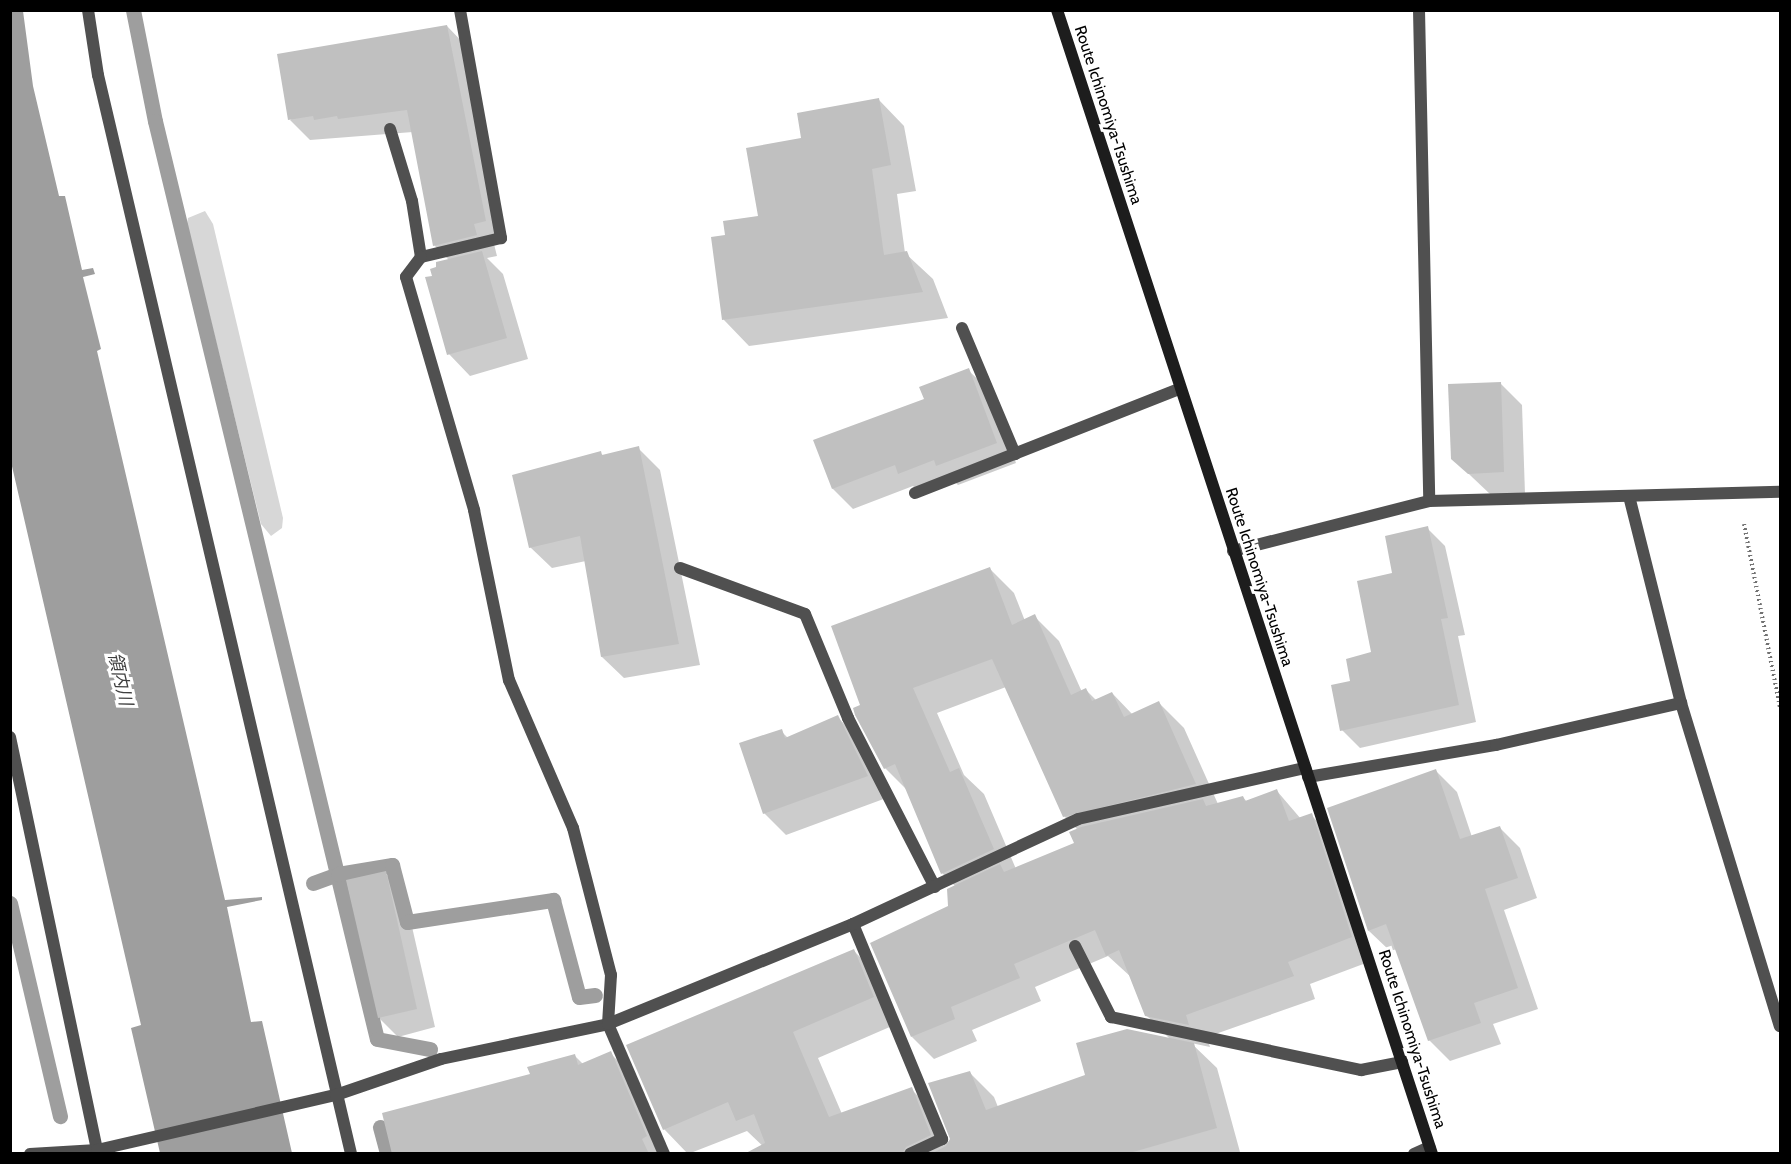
<!DOCTYPE html>
<html>
<head>
<meta charset="utf-8">
<style>
	body { margin:0 }
	#map { position:relative; width:1791px; height:1164px; overflow:hidden; background:#fff; font-family:Cabin,"Noto Sans JP",sans-serif }
	div>[style] { position:absolute }
	.green>* { inset:0; background:#d7d7d7 }
	.water>* { inset:0; background:#9e9e9e }
	.shadow>* { inset:0; background:#0003 }
	.stream>* { height:15px; margin:-7.5px; padding:0 7.5px; transform-origin:7.5px; border-radius:7.5px; background:#9e9e9e }
	.building>* { inset:0; background:#c0c0c0 }
	.path>* { height:4px; margin-top:-2px; transform-origin:0; background:repeating-linear-gradient(90deg,#727272 0 1.5px,transparent 0 4.5px) }
	.service>* { height:12px; margin:-6px; padding:0 6px; transform-origin:6px; border-radius:6px; background:#505050 }
	.minor>* { height:12px; margin:-6px; padding:0 6px; transform-origin:6px; border-radius:6px; background:#505050 }
	.secondary>* { height:12px; margin:-6px; padding:0 6px; transform-origin:6px; border-radius:6px; background:#1d1d1d }
	span { translate:-50% -50%; white-space:nowrap; text-align:center; line-height:1.15; -webkit-text-stroke:6px #fff; paint-order:stroke }
	.street-label { font-size:16px; color:#000 }
	.water-label { font-size:18px; color:#3f3f3f; font-style:italic }
	.frame { position:absolute; inset:0; border:12px solid #000; pointer-events:none }
</style>
</head>
<body>
<div id="map">
	<div class="green">
		<div style="clip-path:polygon(205px 211px,213px 224px,283px 518px,282px 528px,271px 536px,261px 524px,187px 224px,188px 218px)"></div>
	</div>
	<div class="water">
		<div style="clip-path:polygon(10px 11px,23px 11px,33px 86px,59px 196px,65px 196px,82px 270px,93px 268px,95px 274px,83px 277px,101px 349px,97px 351px,225px 900px,262px 897px,262px 900px,227px 907px,251px 1022px,262px 1021px,292px 1153px,160px 1153px,131px 1028px,141px 1025px,11px 462px)"></div>
	</div>
	<div class="shadow">
		<div style="clip-path:polygon(447px 26px,467px 47px,506px 242px,494px 244px,497px 256px,487px 258px,503px 274px,528px 359px,470px 376px,449px 354px,434px 277px,438px 268px,449px 260px,434px 245px,413px 132px,310px 140px,290px 120px)"></div>
		<div style="clip-path:polygon(879px 100px,904px 126px,916px 191px,897px 194px,905px 253px,933px 279px,948px 318px,749px 346px,724px 320px,727px 236px,760px 217px,803px 139px)"></div>
		<div style="clip-path:polygon(968px 370px,989px 390px,1016px 463px,958px 485px,953px 480px,920px 493px,913px 486px,853px 509px,833px 489px,815px 441px,926px 400px)"></div>
		<div style="clip-path:polygon(1500px 383px,1522px 405px,1525px 494px,1491px 495px,1452px 458px)"></div>
		<div style="clip-path:polygon(638px 448px,660px 470px,700px 665px,624px 678px,602px 657px,586px 561px,552px 568px,530px 547px,600px 453px,604px 456px)"></div>
		<div style="clip-path:polygon(1427px 528px,1445px 546px,1465px 635px,1458px 636px,1476px 722px,1360px 748px,1342px 730px,1352px 682px,1373px 654px,1394px 575px)"></div>
		<div style="clip-path:polygon(evenodd,990px 569px,1014px 593px,1025px 621px,1034px 616px,1059px 641px,1082px 692px,1086px 690px,1096px 700px,1112px 693px,1133px 715px,1159px 703px,1184px 728px,1218px 804px,1243px 797px,1247px 802px,1277px 791px,1301px 819px,1311px 815px,1334px 838px,1374px 960px,1310px 984px,1315px 999px,1207px 1037px,1210px 1047px,1191px 1043px,1217px 1068px,1240px 1152px,771px 1154px,747px 1131px,688px 1154px,664px 1129px,854px 951px,880px 977px,899px 1023px,818px 1058px,842px 1114px,911px 1089px,937px 1115px,949px 1143px,970px 1073px,994px 1097px,998px 1107px,1087px 1076px,1171px 1040px,1146px 1015px,1131px 977px,1108px 956px,1035px 987px,1041px 1001px,972px 1030px,977px 1041px,934px 1059px,912px 1037px,956px 887px,942px 873px,908px 791px,885px 768px,862px 706px,990px 569px,1006px 687px,1064px 816px,1078px 830px,1076px 844px,1016px 869px,984px 794px,964px 775px,937px 713px,1006px 687px)"></div>
		<div style="clip-path:polygon(837px 717px,859px 738px,889px 797px,786px 835px,764px 813px,781px 731px,788px 738px)"></div>
		<div style="clip-path:polygon(1436px 771px,1457px 792px,1472px 837px,1499px 827px,1520px 848px,1537px 898px,1504px 910px,1538px 1009px,1493px 1024px,1501px 1044px,1450px 1061px,1429px 1040px,1397px 949px,1390px 951px,1369px 931px)"></div>
		<div style="clip-path:polygon(385px 873px,404px 892px,435px 1027px,398px 1037px,379px 1018px)"></div>
		<div style="clip-path:polygon(610px 1053px,636px 1079px,669px 1154px,394px 1154px,531px 1075px,575px 1056px,583px 1064px)"></div>
	</div>
	<div class="stream">
		<div style="left:133px;top:10px;width:113px;rotate:78.8deg"></div>
		<div style="left:155px;top:121px;width:944px;rotate:76.41deg"></div>
		<div style="left:377px;top:1039px;width:54px;rotate:10.7deg"></div>
		<div style="left:313px;top:883px;width:27px;rotate:-20deg"></div>
		<div style="left:338px;top:874px;width:55px;rotate:-9.5deg"></div>
		<div style="left:392px;top:865px;width:59px;rotate:75.3deg"></div>
		<div style="left:407px;top:922px;width:148px;rotate:-8.6deg"></div>
		<div style="left:553px;top:900px;width:100px;rotate:75deg"></div>
		<div style="left:579px;top:997px;width:16px;rotate:-7deg"></div>
		<div style="left:10px;top:903px;width:219px;rotate:76.8deg"></div>
		<div style="left:380px;top:1127px;width:28px;rotate:75deg"></div>
	</div>
	<div class="building">
		<div style="clip-path:polygon(447px 25px,486px 221px,474px 224px,477px 235px,433px 246px,407px 110px,338px 119px,337px 116px,314px 120px,313px 116px,288px 120px,277px 54px)"></div>
		<div style="clip-path:polygon(879px 98px,891px 165px,872px 169px,884px 255px,907px 251px,923px 292px,722px 320px,711px 237px,725px 235px,723px 221px,758px 216px,746px 148px,801px 138px,797px 113px)"></div>
		<div style="clip-path:polygon(482px 251px,507px 338px,447px 355px,425px 277px,432px 276px,430px 269px,436px 267px,436px 262px)"></div>
		<div style="clip-path:polygon(969px 368px,997px 443px,936px 466px,934px 460px,898px 474px,895px 465px,832px 489px,813px 440px,924px 399px,919px 387px)"></div>
		<div style="clip-path:polygon(1501px 382px,1504px 472px,1468px 474px,1451px 459px,1448px 384px)"></div>
		<div style="clip-path:polygon(639px 446px,679px 644px,601px 657px,580px 536px,529px 548px,512px 475px,601px 451px,602px 455px)"></div>
		<div style="clip-path:polygon(1428px 526px,1448px 618px,1441px 619px,1459px 705px,1340px 731px,1331px 685px,1350px 681px,1346px 659px,1371px 652px,1357px 581px,1392px 573px,1385px 536px)"></div>
		<div style="clip-path:polygon(990px 567px,1012px 625px,1035px 614px,1071px 695px,1086px 688px,1092px 701px,1112px 692px,1124px 717px,1159px 701px,1196px 784px,1063px 817px,992px 659px,913px 688px,950px 772px,959px 768px,994px 849px,941px 874px,895px 764px,884px 769px,855px 715px,853px 708px,860px 705px,831px 626px)"></div>
		<div style="clip-path:polygon(838px 715px,868px 776px,763px 814px,739px 743px,782px 729px,785px 738px)"></div>
		<div style="clip-path:polygon(1436px 769px,1460px 839px,1500px 826px,1518px 878px,1485px 889px,1518px 988px,1474px 1003px,1481px 1023px,1428px 1041px,1386px 924px,1368px 931px,1327px 808px)"></div>
		<div style="clip-path:polygon(1277px 789px,1289px 821px,1312px 813px,1352px 937px,1288px 962px,1294px 976px,1186px 1015px,1189px 1025px,1145px 1016px,1119px 950px,1106px 956px,1095px 930px,1014px 964px,1020px 978px,951px 1007px,955px 1019px,911px 1037px,870px 943px,948px 906px,947px 889px,1000px 864px,1004px 872px,1074px 843px,1069px 832px,1081px 827px,1203px 799px,1206px 806px,1243px 796px,1245px 801px)"></div>
		<div style="clip-path:polygon(386px 871px,417px 1009px,378px 1018px,346px 880px)"></div>
		<div style="clip-path:polygon(854px 949px,874px 997px,793px 1032px,829px 1117px,912px 1087px,931px 1135px,906px 1147px,902px 1154px,744px 1154px,765px 1143px,754px 1114px,736px 1121px,728px 1102px,663px 1130px,626px 1045px)"></div>
		<div style="clip-path:polygon(1127px 1029px,1194px 1043px,1217px 1128px,1126px 1154px,931px 1154px,946px 1146px,950px 1139px,928px 1083px,970px 1071px,986px 1110px,1085px 1075px,1076px 1043px)"></div>
		<div style="clip-path:polygon(611px 1051px,647px 1136px,642px 1139px,649px 1154px,392px 1154px,382px 1113px,530px 1074px,527px 1067px,575px 1054px,578px 1065px)"></div>
	</div>
	<div class="path">
		<div style="left:1744px;top:524px;width:187px;rotate:78.9deg"></div>
	</div>
	<div class="service">
		<div style="left:390px;top:129px;width:75px;rotate:73deg"></div>
		<div style="left:412px;top:201px;width:57px;rotate:80.9deg"></div>
		<div style="left:962px;top:328px;width:137px;rotate:67.2deg"></div>
		<div style="left:915px;top:493px;width:284px;rotate:-21.5deg"></div>
		<div style="left:680px;top:568px;width:133px;rotate:20.2deg"></div>
		<div style="left:805px;top:614px;width:113px;rotate:67.5deg"></div>
		<div style="left:848px;top:718px;width:190px;rotate:62.8deg"></div>
		<div style="left:1075px;top:946px;width:80px;rotate:63.1deg"></div>
		<div style="left:1111px;top:1017px;width:256px;rotate:12deg"></div>
		<div style="left:1361px;top:1070px;width:42px;rotate:-11deg"></div>
	</div>
	<div class="minor">
		<div style="left:88px;top:10px;width:66px;rotate:81.3deg"></div>
		<div style="left:98px;top:75px;width:1108px;rotate:76.8deg"></div>
		<div style="left:460px;top:10px;width:232px;rotate:79.8deg"></div>
		<div style="left:501px;top:238px;width:82px;rotate:166.6deg"></div>
		<div style="left:421px;top:257px;width:25px;rotate:127deg"></div>
		<div style="left:406px;top:277px;width:243px;rotate:73.7deg"></div>
		<div style="left:474px;top:510px;width:174px;rotate:78.4deg"></div>
		<div style="left:509px;top:680px;width:161px;rotate:66.6deg"></div>
		<div style="left:573px;top:828px;width:152px;rotate:75.5deg"></div>
		<div style="left:611px;top:975px;width:49px;rotate:93.5deg"></div>
		<div style="left:608px;top:1024px;width:142px;rotate:66.7deg"></div>
		<div style="left:1419px;top:10px;width:491px;rotate:88.8deg"></div>
		<div style="left:1629px;top:496px;width:213px;rotate:75.9deg"></div>
		<div style="left:1681px;top:703px;width:338px;rotate:73deg"></div>
		<div style="left:1233px;top:551px;width:202px;rotate:-14.3deg"></div>
		<div style="left:1429px;top:501px;width:351px;rotate:-1.5deg"></div>
		<div style="left:10px;top:737px;width:426px;rotate:78.1deg"></div>
		<div style="left:1308px;top:777px;width:191px;rotate:-9.7deg"></div>
		<div style="left:1496px;top:745px;width:190px;rotate:-12.8deg"></div>
		<div style="left:853px;top:924px;width:233px;rotate:67.5deg"></div>
		<div style="left:942px;top:1139px;width:35px;rotate:155deg"></div>
		<div style="left:30px;top:1154px;width:67px;rotate:-3.4deg"></div>
		<div style="left:97px;top:1150px;width:245px;rotate:-13deg"></div>
		<div style="left:336px;top:1095px;width:111px;rotate:-18.9deg"></div>
		<div style="left:441px;top:1059px;width:171px;rotate:-11.8deg"></div>
		<div style="left:608px;top:1024px;width:265px;rotate:-22.2deg"></div>
		<div style="left:853px;top:924px;width:248px;rotate:-25deg"></div>
		<div style="left:1078px;top:819px;width:233px;rotate:-12.7deg"></div>
		<div style="left:1414px;top:1154px;width:17px;rotate:-24deg"></div>
	</div>
	<div class="secondary">
		<div style="left:1057px;top:10px;width:1204px;rotate:71.85deg"></div>
	</div>
	<div class="street-label">
		<span style="left:1108px;top:115px;rotate:72deg">Route Ichinomiya-Tsushima</span>
		<span style="left:1259px;top:577px;rotate:72deg">Route Ichinomiya-Tsushima</span>
		<span style="left:1412px;top:1039px;rotate:72deg">Route Ichinomiya-Tsushima</span>
	</div>
	<div class="water-label">
		<span style="left:120px;top:679px;rotate:77deg">領内川</span>
	</div>
	<div class="frame"></div>
</div>
</body>
</html>
